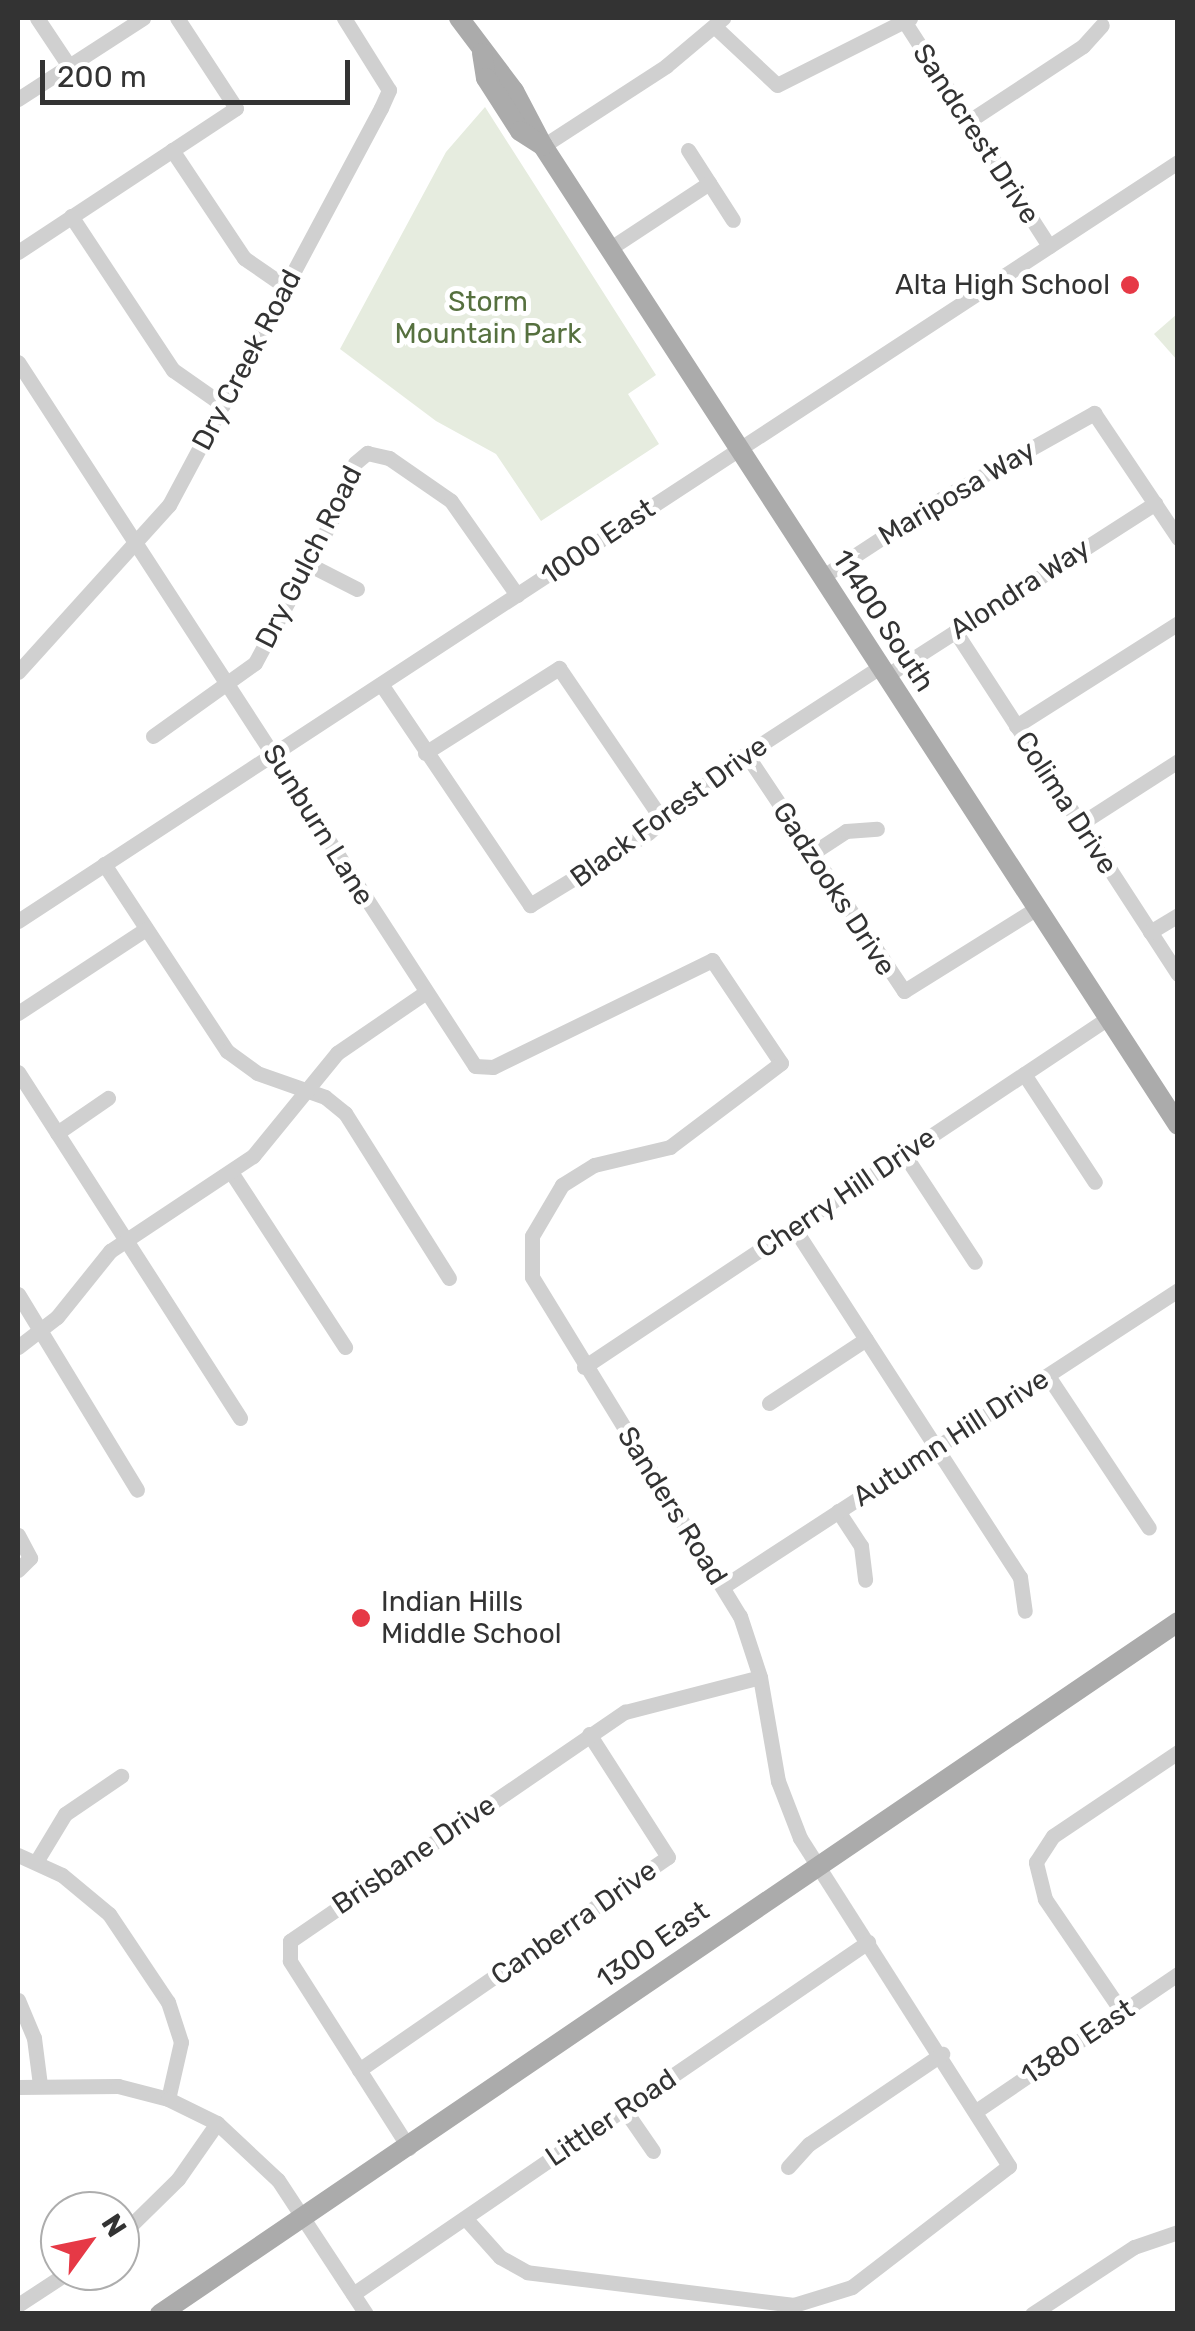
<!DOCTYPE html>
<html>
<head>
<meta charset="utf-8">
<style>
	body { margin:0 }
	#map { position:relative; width:1195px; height:2331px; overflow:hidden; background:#fff; font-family:Rubik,sans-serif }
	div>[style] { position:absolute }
	.green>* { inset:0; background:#e6ecdf }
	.minor>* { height:15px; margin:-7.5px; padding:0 7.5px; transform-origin:7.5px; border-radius:7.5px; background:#d0d0d0 }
	.major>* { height:20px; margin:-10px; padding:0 10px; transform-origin:10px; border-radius:10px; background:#ababab }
	.dots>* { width:28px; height:28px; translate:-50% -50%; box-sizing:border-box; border:5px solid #fff; border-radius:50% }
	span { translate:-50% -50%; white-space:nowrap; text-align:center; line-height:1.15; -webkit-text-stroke:10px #fff; paint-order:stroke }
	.street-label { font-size:28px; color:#333 }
	.poi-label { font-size:28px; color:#333 }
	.right { translate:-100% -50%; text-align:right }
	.left { translate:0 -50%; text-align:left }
	.park-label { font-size:28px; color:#56703f }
	.frame { position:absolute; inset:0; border:20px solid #333; pointer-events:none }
	.north { position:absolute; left:40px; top:2191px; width:100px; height:100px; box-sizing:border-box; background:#fff; border:2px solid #adadad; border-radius:50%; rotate:57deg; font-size:28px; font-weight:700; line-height:40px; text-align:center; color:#333 }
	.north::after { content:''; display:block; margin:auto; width:35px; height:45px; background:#e63946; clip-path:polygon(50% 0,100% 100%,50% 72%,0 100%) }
	.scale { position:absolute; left:40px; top:60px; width:310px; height:45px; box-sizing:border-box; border:5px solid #333; border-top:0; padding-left:12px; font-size:30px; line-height:35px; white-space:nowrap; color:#333; -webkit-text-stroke:8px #fff; paint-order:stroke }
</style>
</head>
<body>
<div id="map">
	<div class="green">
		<div style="clip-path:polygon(485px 107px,656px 375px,628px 394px,659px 444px,541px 521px,496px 454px,436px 421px,340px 349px,446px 152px)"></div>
		<div style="clip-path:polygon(1177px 314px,1177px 360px,1154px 334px)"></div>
	</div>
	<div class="minor">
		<div style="left:37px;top:18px;width:58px;rotate:56.3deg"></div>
		<div style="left:904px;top:21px;width:268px;rotate:57.2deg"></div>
		<div style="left:714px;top:26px;width:86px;rotate:43.1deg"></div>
		<div style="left:777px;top:85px;width:149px;rotate:-26.7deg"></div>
		<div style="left:18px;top:99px;width:149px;rotate:-32.9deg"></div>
		<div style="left:969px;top:121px;width:136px;rotate:-33.3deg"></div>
		<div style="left:1083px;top:46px;width:28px;rotate:-48deg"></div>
		<div style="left:543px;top:146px;width:147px;rotate:-33deg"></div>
		<div style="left:666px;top:66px;width:75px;rotate:-40.1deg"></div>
		<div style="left:172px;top:150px;width:130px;rotate:56.3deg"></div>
		<div style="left:244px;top:258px;width:51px;rotate:34.6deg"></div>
		<div style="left:688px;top:150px;width:83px;rotate:57.3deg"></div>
		<div style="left:71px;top:216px;width:185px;rotate:56.5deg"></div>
		<div style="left:173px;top:370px;width:61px;rotate:35deg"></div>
		<div style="left:609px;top:249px;width:120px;rotate:-33.4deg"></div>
		<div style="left:18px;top:252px;width:261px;rotate:-33.4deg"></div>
		<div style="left:236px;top:108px;width:108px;rotate:-123.2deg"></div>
		<div style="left:18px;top:362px;width:839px;rotate:57.01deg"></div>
		<div style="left:475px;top:1066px;width:18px;rotate:3deg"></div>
		<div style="left:493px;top:1067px;width:244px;rotate:-26deg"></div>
		<div style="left:712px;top:960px;width:124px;rotate:56.2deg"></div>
		<div style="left:781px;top:1063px;width:139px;rotate:142.9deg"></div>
		<div style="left:670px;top:1147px;width:78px;rotate:166.7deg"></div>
		<div style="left:594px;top:1165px;width:38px;rotate:148deg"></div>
		<div style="left:562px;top:1185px;width:59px;rotate:120.5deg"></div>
		<div style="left:532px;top:1236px;width:41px;rotate:90deg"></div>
		<div style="left:532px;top:1277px;width:398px;rotate:58.5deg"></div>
		<div style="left:740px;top:1616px;width:64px;rotate:71.8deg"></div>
		<div style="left:760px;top:1677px;width:106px;rotate:80.2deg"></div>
		<div style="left:778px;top:1781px;width:61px;rotate:68.9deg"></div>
		<div style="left:800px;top:1838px;width:389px;rotate:57.5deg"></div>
		<div style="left:1009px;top:2166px;width:198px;rotate:142.4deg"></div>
		<div style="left:852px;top:2287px;width:61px;rotate:162.8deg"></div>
		<div style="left:794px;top:2305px;width:269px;rotate:-173deg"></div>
		<div style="left:527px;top:2272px;width:31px;rotate:-151deg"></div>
		<div style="left:500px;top:2257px;width:52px;rotate:-131.9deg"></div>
		<div style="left:308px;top:564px;width:55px;rotate:27deg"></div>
		<div style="left:822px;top:577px;width:142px;rotate:-33.2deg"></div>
		<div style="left:941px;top:499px;width:176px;rotate:-29.3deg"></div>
		<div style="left:1094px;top:413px;width:151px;rotate:56.1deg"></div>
		<div style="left:955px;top:631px;width:409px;rotate:57deg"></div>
		<div style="left:18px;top:672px;width:225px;rotate:-47.9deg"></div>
		<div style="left:169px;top:505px;width:450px;rotate:-61.9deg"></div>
		<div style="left:381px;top:108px;width:20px;rotate:-66deg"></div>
		<div style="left:389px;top:90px;width:85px;rotate:-122deg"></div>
		<div style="left:886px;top:676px;width:320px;rotate:-32.7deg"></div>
		<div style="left:381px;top:684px;width:267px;rotate:56deg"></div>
		<div style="left:530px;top:905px;width:138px;rotate:-31.4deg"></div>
		<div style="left:648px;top:833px;width:102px;rotate:-40.2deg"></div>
		<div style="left:726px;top:767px;width:184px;rotate:-33deg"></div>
		<div style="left:1016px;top:726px;width:192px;rotate:-32.4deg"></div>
		<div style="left:153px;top:736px;width:125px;rotate:-35.6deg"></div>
		<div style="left:255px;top:663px;width:174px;rotate:-61.8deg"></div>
		<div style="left:337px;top:510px;width:50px;rotate:-69deg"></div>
		<div style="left:355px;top:463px;width:16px;rotate:-40deg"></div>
		<div style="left:367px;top:453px;width:23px;rotate:13deg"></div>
		<div style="left:389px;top:458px;width:75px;rotate:34.7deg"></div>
		<div style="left:451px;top:501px;width:115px;rotate:54.9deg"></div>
		<div style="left:425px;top:753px;width:159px;rotate:-32.4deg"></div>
		<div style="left:559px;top:668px;width:185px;rotate:55.8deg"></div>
		<div style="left:746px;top:754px;width:285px;rotate:56.3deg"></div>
		<div style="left:904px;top:991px;width:157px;rotate:-32deg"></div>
		<div style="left:1080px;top:824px;width:117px;rotate:-32.7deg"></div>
		<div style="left:811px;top:854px;width:42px;rotate:-33.3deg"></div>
		<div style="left:846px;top:831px;width:31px;rotate:-4deg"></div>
		<div style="left:104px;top:864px;width:224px;rotate:56.7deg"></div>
		<div style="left:227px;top:1051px;width:37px;rotate:36deg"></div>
		<div style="left:257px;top:1073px;width:72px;rotate:19.4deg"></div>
		<div style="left:325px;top:1097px;width:26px;rotate:39deg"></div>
		<div style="left:345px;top:1113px;width:195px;rotate:57.8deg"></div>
		<div style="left:18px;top:921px;width:1386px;rotate:-33.2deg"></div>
		<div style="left:1150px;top:932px;width:33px;rotate:-31deg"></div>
		<div style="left:18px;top:1013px;width:153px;rotate:-33.3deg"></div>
		<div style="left:18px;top:1072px;width:411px;rotate:57.3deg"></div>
		<div style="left:1024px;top:1074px;width:129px;rotate:56.7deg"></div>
		<div style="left:57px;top:1133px;width:62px;rotate:-34.5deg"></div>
		<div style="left:904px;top:1154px;width:129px;rotate:56.7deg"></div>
		<div style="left:231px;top:1172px;width:209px;rotate:56.9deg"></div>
		<div style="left:794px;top:1228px;width:416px;rotate:57.1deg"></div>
		<div style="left:1020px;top:1577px;width:34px;rotate:82deg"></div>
		<div style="left:18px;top:1294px;width:229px;rotate:58.7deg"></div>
		<div style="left:18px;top:1347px;width:49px;rotate:-37.6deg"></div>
		<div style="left:57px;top:1317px;width:85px;rotate:-51.2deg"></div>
		<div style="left:110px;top:1251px;width:172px;rotate:-33.6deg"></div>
		<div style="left:253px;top:1156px;width:133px;rotate:-50.8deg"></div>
		<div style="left:337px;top:1053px;width:108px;rotate:-34.4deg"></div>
		<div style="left:584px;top:1367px;width:630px;rotate:-33.66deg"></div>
		<div style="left:1048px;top:1376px;width:182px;rotate:56.4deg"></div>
		<div style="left:769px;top:1403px;width:116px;rotate:-33.4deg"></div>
		<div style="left:838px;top:1511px;width:42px;rotate:56.7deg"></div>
		<div style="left:861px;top:1546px;width:34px;rotate:83deg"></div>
		<div style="left:18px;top:1535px;width:26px;rotate:62deg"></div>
		<div style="left:30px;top:1558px;width:17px;rotate:135deg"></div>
		<div style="left:724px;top:1586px;width:542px;rotate:-33.1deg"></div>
		<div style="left:18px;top:1855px;width:48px;rotate:24.4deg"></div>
		<div style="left:62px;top:1875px;width:61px;rotate:39.7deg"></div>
		<div style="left:109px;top:1914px;width:106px;rotate:56.2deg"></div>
		<div style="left:168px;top:2002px;width:42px;rotate:72deg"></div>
		<div style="left:181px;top:2042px;width:58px;rotate:102.8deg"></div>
		<div style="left:36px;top:1862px;width:56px;rotate:-58.9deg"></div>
		<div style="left:65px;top:1814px;width:68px;rotate:-34.2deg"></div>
		<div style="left:18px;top:2000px;width:41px;rotate:67.2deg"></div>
		<div style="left:34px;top:2038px;width:47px;rotate:82.7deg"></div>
		<div style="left:1122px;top:2012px;width:137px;rotate:-124.3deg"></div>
		<div style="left:1045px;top:1899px;width:38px;rotate:-104deg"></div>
		<div style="left:1036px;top:1862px;width:31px;rotate:-57deg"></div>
		<div style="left:1053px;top:1836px;width:151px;rotate:-33.9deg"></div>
		<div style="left:359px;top:2070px;width:375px;rotate:-34.6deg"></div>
		<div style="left:668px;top:1857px;width:146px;rotate:-122.7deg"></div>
		<div style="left:18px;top:2087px;width:100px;rotate:-0.6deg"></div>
		<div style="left:118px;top:2086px;width:52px;rotate:14.6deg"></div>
		<div style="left:168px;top:2099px;width:55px;rotate:26.1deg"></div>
		<div style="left:217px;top:2123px;width:83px;rotate:43.1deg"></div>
		<div style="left:278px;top:2180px;width:160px;rotate:56.7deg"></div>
		<div style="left:624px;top:2109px;width:51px;rotate:55.4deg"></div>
		<div style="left:979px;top:2109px;width:240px;rotate:-34.2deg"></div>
		<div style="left:409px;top:2148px;width:222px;rotate:-122.5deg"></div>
		<div style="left:290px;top:1961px;width:20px;rotate:-90deg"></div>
		<div style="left:290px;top:1941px;width:406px;rotate:-34.4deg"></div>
		<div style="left:625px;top:1712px;width:139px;rotate:-14.5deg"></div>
		<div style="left:788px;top:2167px;width:31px;rotate:-48deg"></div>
		<div style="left:809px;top:2144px;width:161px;rotate:-34.1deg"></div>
		<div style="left:120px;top:2236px;width:81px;rotate:-44.5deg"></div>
		<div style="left:178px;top:2179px;width:68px;rotate:-55.1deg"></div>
		<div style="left:353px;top:2294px;width:624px;rotate:-34.35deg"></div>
		<div style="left:18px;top:2305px;width:62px;rotate:-33.2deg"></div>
		<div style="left:1032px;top:2314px;width:122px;rotate:-33.3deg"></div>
		<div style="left:1134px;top:2247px;width:46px;rotate:-18.8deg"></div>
	</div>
	<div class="major">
		<div style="left:459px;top:18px;width:91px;rotate:53deg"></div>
		<div style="left:514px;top:91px;width:62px;rotate:62.2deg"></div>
		<div style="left:543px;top:146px;width:1167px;rotate:57.03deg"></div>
		<div style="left:482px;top:53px;width:25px;rotate:81deg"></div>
		<div style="left:486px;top:78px;width:63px;rotate:57.3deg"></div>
		<div style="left:520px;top:131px;width:27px;rotate:33deg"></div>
		<div style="left:160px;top:2314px;width:1231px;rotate:-34.21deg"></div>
	</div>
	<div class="dots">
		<div style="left:1130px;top:285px;background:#e63946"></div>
		<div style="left:361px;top:1618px;background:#e63946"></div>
	</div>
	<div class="street-label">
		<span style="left:976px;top:134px;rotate:57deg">Sandcrest Drive</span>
		<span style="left:247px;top:360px;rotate:-62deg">Dry Creek Road</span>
		<span style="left:957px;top:493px;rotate:-31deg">Mariposa Way</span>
		<span style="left:598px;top:542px;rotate:-34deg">1000 East</span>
		<span style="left:309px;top:557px;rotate:-63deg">Dry Gulch Road</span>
		<span style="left:1020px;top:589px;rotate:-33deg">Alondra Way</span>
		<span style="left:883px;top:621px;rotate:57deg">11400 South</span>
		<span style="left:1066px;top:803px;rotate:57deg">Colima Drive</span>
		<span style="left:669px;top:812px;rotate:-36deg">Black Forest Drive</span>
		<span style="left:318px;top:825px;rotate:58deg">Sunburn Lane</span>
		<span style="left:834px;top:889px;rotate:57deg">Gadzooks Drive</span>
		<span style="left:846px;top:1193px;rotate:-34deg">Cherry Hill Drive</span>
		<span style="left:951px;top:1438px;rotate:-33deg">Autumn Hill Drive</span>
		<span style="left:672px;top:1506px;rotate:58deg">Sanders Road</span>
		<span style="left:414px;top:1855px;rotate:-34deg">Brisbane Drive</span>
		<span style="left:574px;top:1923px;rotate:-35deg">Canberra Drive</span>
		<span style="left:653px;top:1945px;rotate:-35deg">1300 East</span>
		<span style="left:1078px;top:2042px;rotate:-34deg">1380 East</span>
		<span style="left:611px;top:2118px;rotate:-34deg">Littler Road</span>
	</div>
	<div class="poi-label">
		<span class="right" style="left:1110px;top:285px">Alta High School</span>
		<span class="left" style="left:381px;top:1618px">Indian Hills<br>Middle School</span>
	</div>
	<div class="park-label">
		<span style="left:488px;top:318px">Storm<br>Mountain Park</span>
	</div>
	<div class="frame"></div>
	<div class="north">N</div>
	<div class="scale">200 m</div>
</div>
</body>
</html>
